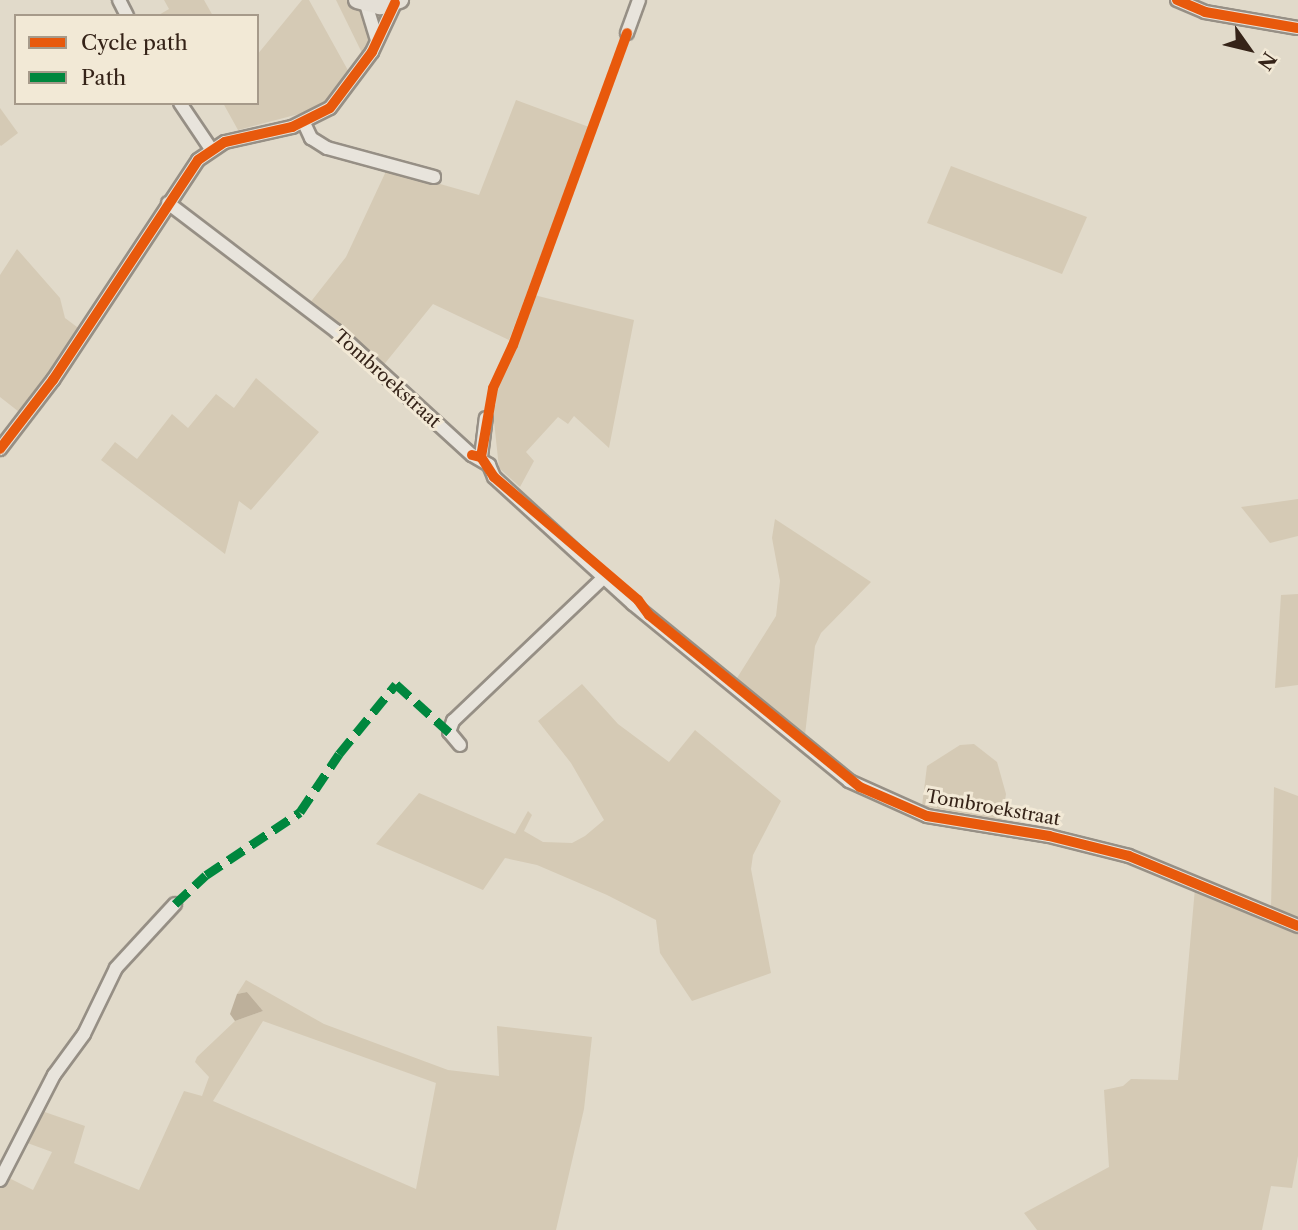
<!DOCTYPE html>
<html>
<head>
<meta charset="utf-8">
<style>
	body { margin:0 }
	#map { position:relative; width:1298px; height:1230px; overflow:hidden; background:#e1daca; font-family:"Libre Caslon Text",serif }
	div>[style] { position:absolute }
	.green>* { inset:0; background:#d5cab5 }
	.water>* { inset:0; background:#bdb09b }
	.roads { filter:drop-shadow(2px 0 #968f85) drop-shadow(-2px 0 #968f85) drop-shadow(0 2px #968f85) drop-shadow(0 -2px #968f85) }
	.minor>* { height:12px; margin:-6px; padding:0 6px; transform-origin:6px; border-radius:6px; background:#e8e4dc }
	.major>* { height:16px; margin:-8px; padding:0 8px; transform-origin:8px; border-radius:8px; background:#e4dfd6 }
	.quiet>* { height:9px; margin-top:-4.5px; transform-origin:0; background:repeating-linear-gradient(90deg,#00873e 0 18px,transparent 0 27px) }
	.cycleway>* { height:10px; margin:-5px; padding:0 5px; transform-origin:5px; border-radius:5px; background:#e8590c }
	span { translate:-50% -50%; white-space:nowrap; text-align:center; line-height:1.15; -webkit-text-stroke:6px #f2e9d6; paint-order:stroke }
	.street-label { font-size:18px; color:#352318 }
	.legend { position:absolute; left:14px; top:14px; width:245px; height:91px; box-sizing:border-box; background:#f2e9d6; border:2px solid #a69a8a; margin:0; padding:9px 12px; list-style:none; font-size:21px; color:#352318 }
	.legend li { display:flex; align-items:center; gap:14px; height:35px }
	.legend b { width:35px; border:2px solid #a69a8a }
	.north { position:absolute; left:1214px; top:14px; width:70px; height:70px; -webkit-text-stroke:5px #f2e9d6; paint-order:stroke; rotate:124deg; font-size:19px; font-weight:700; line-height:28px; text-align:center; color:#352318 }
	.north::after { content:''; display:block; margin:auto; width:24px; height:32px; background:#352318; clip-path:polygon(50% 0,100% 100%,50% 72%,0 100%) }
</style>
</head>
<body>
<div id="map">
	<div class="green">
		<div style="clip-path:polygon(164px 0,204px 0,213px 16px,157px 16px,169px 9px)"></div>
		<div style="clip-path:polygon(302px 0,309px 0,350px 74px,318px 109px,238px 130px,223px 103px,257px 103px,257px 55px)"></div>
		<div style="clip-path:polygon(336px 0,349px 0,365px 9px,372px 42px,363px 55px)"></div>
		<div style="clip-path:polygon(516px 100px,589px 127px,509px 340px,433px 304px,382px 367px,309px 304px,346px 257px,387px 169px,479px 195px)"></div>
		<div style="clip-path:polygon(0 108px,18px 133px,1px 146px,0 145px)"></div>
		<div style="clip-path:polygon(951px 166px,1087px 217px,1062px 274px,927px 223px)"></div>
		<div style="clip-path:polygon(17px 249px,60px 298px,65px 318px,81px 330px,23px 415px,0 397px,0 275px)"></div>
		<div style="clip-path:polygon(534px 295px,634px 320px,609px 448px,574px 416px,568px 424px,558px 417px,526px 452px,534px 461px,520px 487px,499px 468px,494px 421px,488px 420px,490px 405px,496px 405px,497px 385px)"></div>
		<div style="clip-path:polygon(256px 378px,319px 432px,251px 510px,239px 501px,225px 554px,101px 460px,115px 442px,137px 459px,172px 414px,188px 428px,216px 394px,234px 408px)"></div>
		<div style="clip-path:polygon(1298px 499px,1298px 536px,1270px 543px,1241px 507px)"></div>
		<div style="clip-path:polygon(775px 519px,871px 582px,821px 633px,815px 646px,805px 735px,737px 678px,776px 616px,780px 581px,772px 538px)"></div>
		<div style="clip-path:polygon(1298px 594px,1298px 685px,1275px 688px,1281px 595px)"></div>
		<div style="clip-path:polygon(582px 684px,618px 724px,669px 762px,695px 730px,781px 801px,753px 855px,751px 869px,771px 973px,692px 1001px,660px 953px,656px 920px,607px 895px,537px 865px,505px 858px,483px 890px,376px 844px,419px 793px,515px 834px,528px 811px,532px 815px,524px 831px,543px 842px,572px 843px,585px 836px,604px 820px,571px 763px,538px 721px)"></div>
		<div style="clip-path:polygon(974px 744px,997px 762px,1006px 794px,1002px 820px,922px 806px,927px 766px,960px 745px)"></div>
		<div style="clip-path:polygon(1274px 787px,1298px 796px,1298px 918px,1271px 907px)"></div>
		<div style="clip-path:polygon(1195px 888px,1298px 932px,1298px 1156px,1292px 1188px,1271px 1186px,1262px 1230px,1037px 1230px,1024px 1213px,1109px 1167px,1104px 1090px,1123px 1086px,1131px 1079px,1178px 1080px)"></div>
		<div style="clip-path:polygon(evenodd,246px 980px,324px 1024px,448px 1070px,499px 1076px,497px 1026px,592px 1037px,584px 1109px,556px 1230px,0 1230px,0 1187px,5px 1176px,33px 1190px,52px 1152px,22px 1141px,39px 1110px,85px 1126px,74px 1163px,139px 1190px,184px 1091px,202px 1096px,209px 1077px,195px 1062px,197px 1057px,235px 1021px,263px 1011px,247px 992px,237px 994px,246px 980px,263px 1021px,436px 1083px,416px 1189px,213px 1101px,263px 1021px)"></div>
	</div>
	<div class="water">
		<div style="clip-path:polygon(247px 992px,263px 1011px,235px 1021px,230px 1014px,237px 994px)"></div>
	</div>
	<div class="roads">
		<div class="minor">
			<div style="left:119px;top:0;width:18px;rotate:63deg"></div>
			<div style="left:1177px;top:0;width:30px;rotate:23deg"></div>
			<div style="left:1205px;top:12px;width:94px;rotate:9.8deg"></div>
			<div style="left:366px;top:4px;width:37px;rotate:73deg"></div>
			<div style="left:627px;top:33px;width:35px;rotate:-70deg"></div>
			<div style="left:180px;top:103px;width:55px;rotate:56deg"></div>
			<div style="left:304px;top:123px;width:17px;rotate:65deg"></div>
			<div style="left:311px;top:138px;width:19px;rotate:32deg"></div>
			<div style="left:327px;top:148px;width:111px;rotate:15.2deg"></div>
			<div style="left:168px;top:203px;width:211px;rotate:37.3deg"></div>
			<div style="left:336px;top:331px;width:184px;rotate:42.4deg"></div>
			<div style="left:472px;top:455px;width:20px;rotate:30deg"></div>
			<div style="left:489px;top:465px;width:13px;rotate:67deg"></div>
			<div style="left:494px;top:477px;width:188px;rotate:42.4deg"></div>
			<div style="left:633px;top:604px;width:279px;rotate:39.3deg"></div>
			<div style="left:849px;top:781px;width:85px;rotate:24.2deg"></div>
			<div style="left:927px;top:816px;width:124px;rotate:9.3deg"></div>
			<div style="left:1049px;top:836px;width:82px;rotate:14deg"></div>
			<div style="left:1129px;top:856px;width:183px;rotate:22.5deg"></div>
			<div style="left:0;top:449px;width:87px;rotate:-52.5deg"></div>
			<div style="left:53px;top:380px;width:263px;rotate:-56.6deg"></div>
			<div style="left:198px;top:160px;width:32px;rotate:-34deg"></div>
			<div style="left:225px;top:142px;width:69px;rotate:-12.6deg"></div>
			<div style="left:292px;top:127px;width:42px;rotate:-26.6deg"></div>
			<div style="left:330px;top:108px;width:70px;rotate:-53.1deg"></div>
			<div style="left:372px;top:52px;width:54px;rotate:-64.9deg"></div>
			<div style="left:481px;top:457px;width:39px;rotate:-83deg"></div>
			<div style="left:460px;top:745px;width:17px;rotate:-130deg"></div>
			<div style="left:449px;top:732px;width:12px;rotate:-70deg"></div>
			<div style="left:453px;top:721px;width:207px;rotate:-43.6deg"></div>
			<div style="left:0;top:1180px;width:118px;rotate:-62.8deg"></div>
			<div style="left:54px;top:1075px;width:51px;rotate:-53.8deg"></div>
			<div style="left:84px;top:1034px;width:73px;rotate:-64.1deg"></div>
			<div style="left:116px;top:968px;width:87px;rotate:-47.3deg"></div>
		</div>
		<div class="major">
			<div style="left:357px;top:0;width:24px;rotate:15deg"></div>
			<div style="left:380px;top:6px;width:21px;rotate:-17deg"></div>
		</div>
	</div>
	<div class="quiet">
		<div style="left:175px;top:904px;width:42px;rotate:-43.1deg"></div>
		<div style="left:206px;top:875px;width:113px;rotate:-33.8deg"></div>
		<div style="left:300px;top:812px;width:70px;rotate:-56.1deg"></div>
		<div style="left:339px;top:754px;width:90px;rotate:-50.8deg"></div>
		<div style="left:396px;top:684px;width:72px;rotate:42.2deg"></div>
	</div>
	<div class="cycleway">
		<div style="left:1177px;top:0;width:30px;rotate:23deg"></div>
		<div style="left:1205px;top:12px;width:94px;rotate:9.8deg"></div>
		<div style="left:0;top:449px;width:87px;rotate:-52.5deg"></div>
		<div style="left:53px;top:380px;width:263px;rotate:-56.6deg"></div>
		<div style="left:198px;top:160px;width:32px;rotate:-34deg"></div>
		<div style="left:225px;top:142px;width:69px;rotate:-12.6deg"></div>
		<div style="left:292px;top:127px;width:42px;rotate:-26.6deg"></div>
		<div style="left:330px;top:108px;width:70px;rotate:-53.1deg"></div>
		<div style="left:372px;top:52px;width:54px;rotate:-64.9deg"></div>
		<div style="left:472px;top:455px;width:9px;rotate:13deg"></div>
		<div style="left:481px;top:457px;width:24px;rotate:57deg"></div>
		<div style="left:494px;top:477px;width:189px;rotate:40.5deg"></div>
		<div style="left:638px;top:600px;width:19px;rotate:54deg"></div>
		<div style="left:649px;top:615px;width:272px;rotate:39.2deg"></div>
		<div style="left:860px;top:787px;width:73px;rotate:23.4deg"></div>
		<div style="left:927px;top:816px;width:124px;rotate:9.3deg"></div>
		<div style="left:1049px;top:836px;width:82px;rotate:14deg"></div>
		<div style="left:1129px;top:856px;width:183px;rotate:22.5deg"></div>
		<div style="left:481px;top:457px;width:70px;rotate:-80.1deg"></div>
		<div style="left:493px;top:388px;width:47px;rotate:-65.1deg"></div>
		<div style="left:513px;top:345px;width:332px;rotate:-69.9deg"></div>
	</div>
	<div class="street-label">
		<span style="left:387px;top:379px;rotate:42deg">Tombroekstraat</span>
		<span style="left:993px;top:808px;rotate:10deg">Tombroekstraat</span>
	</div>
	<ul class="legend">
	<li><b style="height:9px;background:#e8590c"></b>Cycle path</li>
	<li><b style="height:9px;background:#00873e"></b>Path</li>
	</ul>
	<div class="north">N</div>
</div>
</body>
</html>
